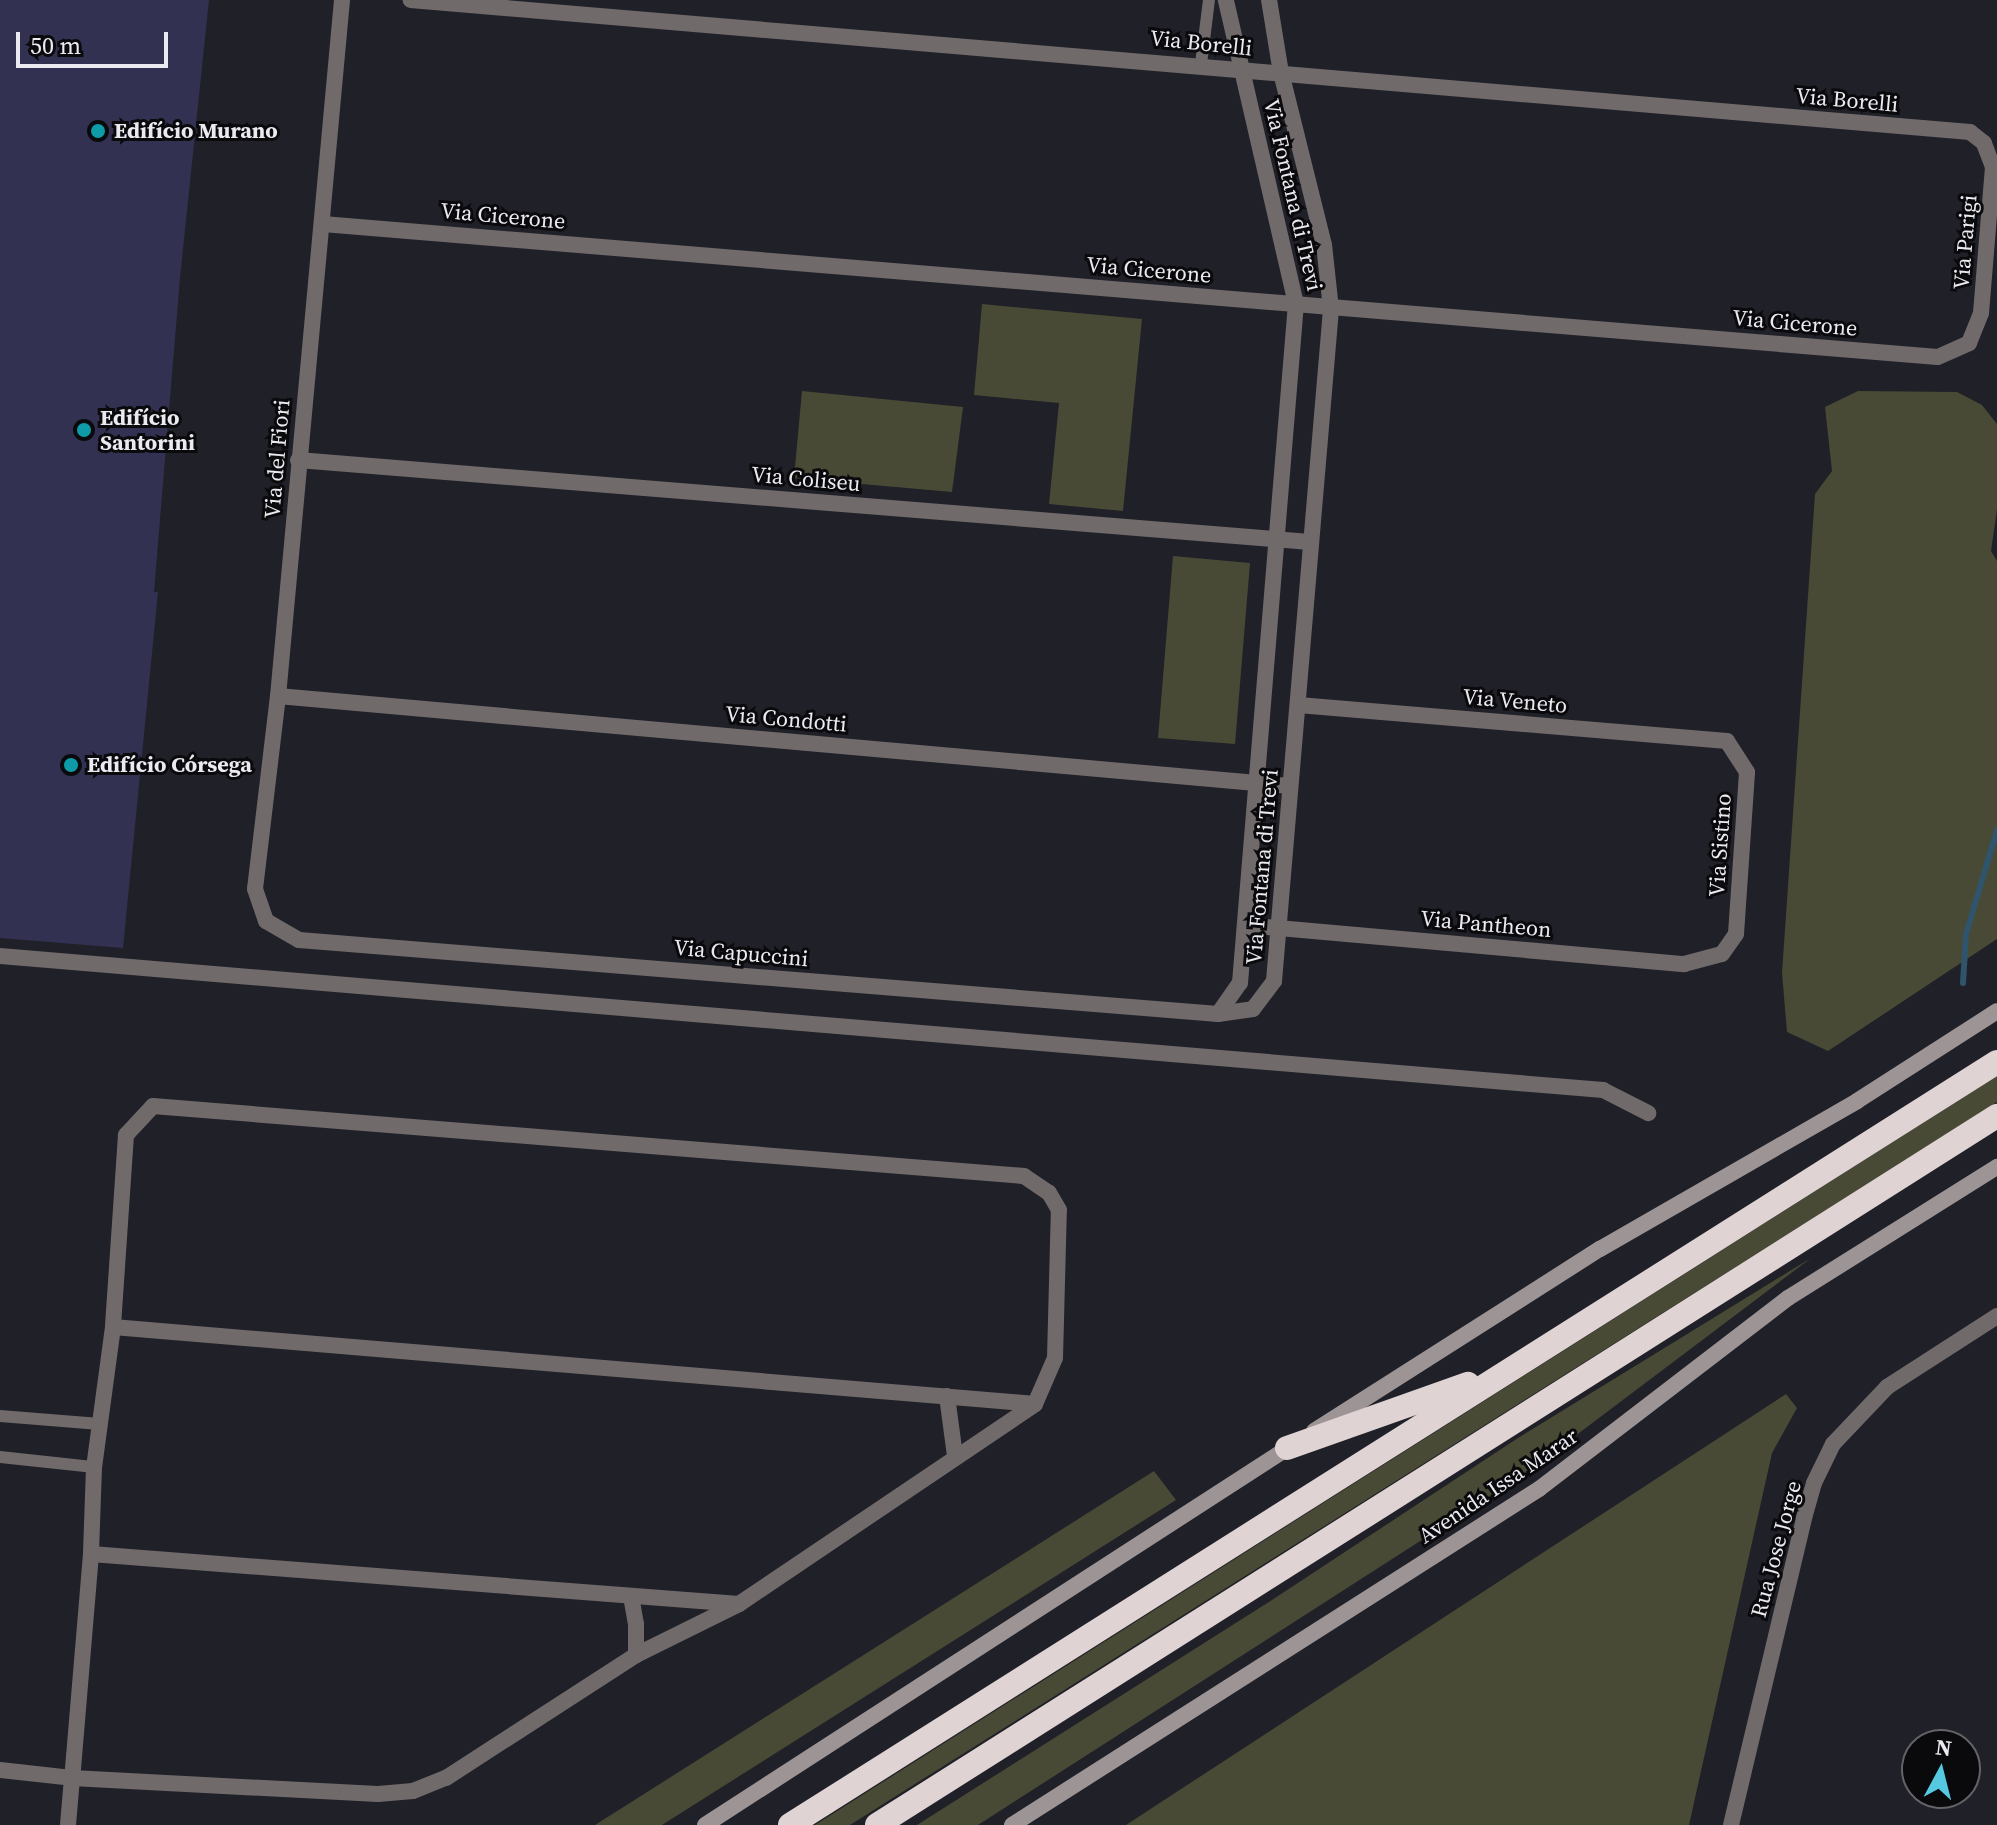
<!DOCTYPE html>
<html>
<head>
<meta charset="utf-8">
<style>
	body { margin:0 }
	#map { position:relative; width:1997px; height:1825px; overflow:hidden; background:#202028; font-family:"Source Serif 4",serif }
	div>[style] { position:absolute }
	.green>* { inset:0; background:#484a35 }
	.stream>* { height:6px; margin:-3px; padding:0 3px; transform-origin:3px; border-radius:3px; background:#30546b }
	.building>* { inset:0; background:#323151 }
	.lane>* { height:12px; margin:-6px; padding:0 6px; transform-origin:6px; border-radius:6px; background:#706a6b }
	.street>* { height:16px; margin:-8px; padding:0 8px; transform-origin:8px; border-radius:8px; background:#706a6b }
	.secondary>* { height:16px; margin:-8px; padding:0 8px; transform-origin:8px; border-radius:8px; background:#9d9495 }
	.highway>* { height:24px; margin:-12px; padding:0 12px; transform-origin:12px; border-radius:12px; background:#e0d3d4 }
	.dots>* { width:22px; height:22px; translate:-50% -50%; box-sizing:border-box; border:4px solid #0a0a0d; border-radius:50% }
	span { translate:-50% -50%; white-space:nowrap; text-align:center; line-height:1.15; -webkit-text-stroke:6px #0a0a0d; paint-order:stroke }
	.street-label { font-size:22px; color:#eaeaf0 }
	.poi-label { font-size:22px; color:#eaeaf0; font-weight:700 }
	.left { translate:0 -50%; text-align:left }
	.north { position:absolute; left:1901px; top:1729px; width:80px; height:80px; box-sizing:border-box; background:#0a0a0d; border:2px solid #646468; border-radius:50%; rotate:7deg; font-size:22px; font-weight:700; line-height:32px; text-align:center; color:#eaeaf0 }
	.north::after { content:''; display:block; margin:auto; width:28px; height:36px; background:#56c9e1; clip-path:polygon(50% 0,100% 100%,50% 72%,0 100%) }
	.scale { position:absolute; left:16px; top:32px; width:152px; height:36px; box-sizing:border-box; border:4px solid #eaeaf0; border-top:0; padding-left:10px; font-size:24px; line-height:28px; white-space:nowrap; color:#eaeaf0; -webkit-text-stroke:6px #0a0a0d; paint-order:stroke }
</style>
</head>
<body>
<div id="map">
	<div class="green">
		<div style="clip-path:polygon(982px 304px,1142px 319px,1123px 511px,1049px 504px,1059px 403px,974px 395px)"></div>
		<div style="clip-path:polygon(802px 391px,963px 407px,952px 492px,794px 478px)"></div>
		<div style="clip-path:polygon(1858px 391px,1957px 392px,1982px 405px,1997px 424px,1997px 509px,1991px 551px,1997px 561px,1997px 939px,1828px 1051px,1787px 1032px,1782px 973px,1815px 494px,1832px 471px,1825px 407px)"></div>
		<div style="clip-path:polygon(1173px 556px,1250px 563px,1235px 744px,1158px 738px)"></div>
		<div style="clip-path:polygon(1997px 1076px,1997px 1102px,1972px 1118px,850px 1825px,815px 1825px)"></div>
		<div style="clip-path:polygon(1811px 1258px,1526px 1473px,978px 1825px,917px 1825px,1275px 1598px,1518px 1438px)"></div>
		<div style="clip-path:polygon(1786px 1394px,1797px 1408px,1772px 1453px,1689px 1825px,1126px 1825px)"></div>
		<div style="clip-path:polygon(1154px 1471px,1176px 1500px,662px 1825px,595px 1825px)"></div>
	</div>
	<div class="stream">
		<div style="left:1963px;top:983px;width:49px;rotate:-86.5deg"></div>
		<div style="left:1966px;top:934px;width:109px;rotate:-73.4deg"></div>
	</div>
	<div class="building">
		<div style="clip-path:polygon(0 0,209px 0,180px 278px,154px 592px,158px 592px,123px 948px,0 938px)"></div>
	</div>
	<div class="lane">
		<div style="left:1201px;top:64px;width:64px;rotate:-82.9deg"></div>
		<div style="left:0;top:1416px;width:100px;rotate:4.6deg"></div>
		<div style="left:0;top:1457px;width:95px;rotate:6.1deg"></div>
	</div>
	<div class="street">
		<div style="left:342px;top:0;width:699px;rotate:95.25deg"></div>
		<div style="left:278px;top:696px;width:194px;rotate:96.8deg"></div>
		<div style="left:255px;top:889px;width:34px;rotate:71deg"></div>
		<div style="left:266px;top:921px;width:38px;rotate:30deg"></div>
		<div style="left:299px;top:940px;width:922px;rotate:4.6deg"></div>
		<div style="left:1218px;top:1014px;width:35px;rotate:-8deg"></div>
		<div style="left:1253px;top:1009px;width:35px;rotate:-53deg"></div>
		<div style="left:1274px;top:981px;width:674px;rotate:-85.15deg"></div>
		<div style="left:1331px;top:309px;width:64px;rotate:-96.2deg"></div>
		<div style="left:1324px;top:245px;width:177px;rotate:-104deg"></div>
		<div style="left:1281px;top:73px;width:74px;rotate:-99.3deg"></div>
		<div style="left:323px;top:224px;width:1620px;rotate:4.71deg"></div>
		<div style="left:1938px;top:357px;width:34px;rotate:-24deg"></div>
		<div style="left:1969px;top:343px;width:32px;rotate:-68deg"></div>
		<div style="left:1981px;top:313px;width:146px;rotate:-85.3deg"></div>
		<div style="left:1993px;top:167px;width:26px;rotate:-111deg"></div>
		<div style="left:1984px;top:143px;width:18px;rotate:-142deg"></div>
		<div style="left:1970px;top:132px;width:1565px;rotate:-175.16deg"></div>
		<div style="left:298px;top:460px;width:1015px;rotate:4.63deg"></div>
		<div style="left:278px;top:696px;width:1016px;rotate:5.08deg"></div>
		<div style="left:1245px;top:925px;width:441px;rotate:5.1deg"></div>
		<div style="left:1684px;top:964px;width:39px;rotate:-15deg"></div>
		<div style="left:1722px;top:954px;width:24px;rotate:-55deg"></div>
		<div style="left:1736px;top:934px;width:162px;rotate:-86.1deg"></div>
		<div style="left:1747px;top:772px;width:37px;rotate:-123deg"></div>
		<div style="left:1727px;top:741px;width:430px;rotate:-175.2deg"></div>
		<div style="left:0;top:956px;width:1609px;rotate:4.78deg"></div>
		<div style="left:1603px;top:1090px;width:51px;rotate:27.1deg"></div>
		<div style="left:1218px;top:1014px;width:38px;rotate:-55deg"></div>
		<div style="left:1240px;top:983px;width:681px;rotate:-85.29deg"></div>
		<div style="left:1296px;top:304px;width:312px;rotate:-103deg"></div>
		<div style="left:113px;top:1327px;width:925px;rotate:4.77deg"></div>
		<div style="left:947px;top:1396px;width:61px;rotate:82.4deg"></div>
		<div style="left:91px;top:1554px;width:650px;rotate:4.41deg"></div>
		<div style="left:631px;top:1596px;width:28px;rotate:80deg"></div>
		<div style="left:636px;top:1624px;width:31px;rotate:90deg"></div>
		<div style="left:0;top:1770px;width:72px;rotate:6.3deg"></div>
		<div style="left:72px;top:1778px;width:306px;rotate:3deg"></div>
		<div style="left:378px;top:1794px;width:35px;rotate:-5deg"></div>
		<div style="left:413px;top:1791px;width:35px;rotate:-22deg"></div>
		<div style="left:446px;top:1778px;width:226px;rotate:-32.9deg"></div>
		<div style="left:636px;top:1655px;width:115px;rotate:-26.3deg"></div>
		<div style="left:739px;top:1604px;width:357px;rotate:-34deg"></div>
		<div style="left:1035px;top:1404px;width:50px;rotate:-66.5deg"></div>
		<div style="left:1055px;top:1358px;width:148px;rotate:-88.5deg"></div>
		<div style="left:1059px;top:1210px;width:20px;rotate:-120deg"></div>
		<div style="left:1049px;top:1193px;width:30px;rotate:-146deg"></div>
		<div style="left:1024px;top:1176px;width:874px;rotate:-175.41deg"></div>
		<div style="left:153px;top:1106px;width:40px;rotate:133deg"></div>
		<div style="left:126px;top:1135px;width:192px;rotate:93.9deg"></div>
		<div style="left:113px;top:1327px;width:141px;rotate:97.7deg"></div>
		<div style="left:94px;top:1467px;width:87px;rotate:92deg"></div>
		<div style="left:91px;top:1554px;width:225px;rotate:94.8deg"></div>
		<div style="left:72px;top:1778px;width:47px;rotate:94.9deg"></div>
		<div style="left:1731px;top:1825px;width:316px;rotate:-76.6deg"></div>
		<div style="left:1804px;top:1518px;width:36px;rotate:-74deg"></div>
		<div style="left:1814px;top:1483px;width:43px;rotate:-64deg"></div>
		<div style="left:1833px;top:1444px;width:79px;rotate:-46.5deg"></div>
		<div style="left:1887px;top:1387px;width:131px;rotate:-32.8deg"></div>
	</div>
	<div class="secondary">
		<div style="left:1314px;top:1431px;width:339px;rotate:-32.5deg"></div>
		<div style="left:1600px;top:1249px;width:297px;rotate:-29.9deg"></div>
		<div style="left:1857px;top:1101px;width:166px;rotate:-32.7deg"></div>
		<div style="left:705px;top:1825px;width:701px;rotate:-32.9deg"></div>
		<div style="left:1012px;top:1825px;width:625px;rotate:-32.52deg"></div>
		<div style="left:1539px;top:1489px;width:314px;rotate:-37.5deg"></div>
		<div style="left:1788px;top:1298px;width:247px;rotate:-32.1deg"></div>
	</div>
	<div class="highway">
		<div style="left:1287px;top:1448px;width:192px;rotate:-19.5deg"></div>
		<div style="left:790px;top:1825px;width:1428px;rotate:-32.3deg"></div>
		<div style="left:877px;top:1825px;width:1326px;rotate:-32.34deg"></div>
	</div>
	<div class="dots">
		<div style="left:98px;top:131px;background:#0f9aa8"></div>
		<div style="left:84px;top:430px;background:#0f9aa8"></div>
		<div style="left:71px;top:765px;background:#0f9aa8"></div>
	</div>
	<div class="street-label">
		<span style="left:1201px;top:43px;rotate:6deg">Via Borelli</span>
		<span style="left:1847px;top:100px;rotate:5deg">Via Borelli</span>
		<span style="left:1293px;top:195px;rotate:77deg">Via Fontana di Trevi</span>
		<span style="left:503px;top:216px;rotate:5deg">Via Cicerone</span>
		<span style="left:1965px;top:242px;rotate:-85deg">Via Parigi</span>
		<span style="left:1149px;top:270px;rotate:5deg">Via Cicerone</span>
		<span style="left:1795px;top:323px;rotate:5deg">Via Cicerone</span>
		<span style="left:277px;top:459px;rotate:-85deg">Via del Fiori</span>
		<span style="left:806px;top:479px;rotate:5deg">Via Coliseu</span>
		<span style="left:1515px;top:701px;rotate:5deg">Via Veneto</span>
		<span style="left:786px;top:719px;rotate:5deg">Via Condotti</span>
		<span style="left:1720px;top:845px;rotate:-86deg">Via Sistino</span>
		<span style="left:1262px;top:867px;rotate:-85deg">Via Fontana di Trevi</span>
		<span style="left:1486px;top:924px;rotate:5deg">Via Pantheon</span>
		<span style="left:741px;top:953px;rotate:5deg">Via Capuccini</span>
		<span style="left:1498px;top:1486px;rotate:-34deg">Avenida Issa Marar</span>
		<span style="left:1776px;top:1549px;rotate:-75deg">Rua Jose Jorge</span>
	</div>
	<div class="poi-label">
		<span class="left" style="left:114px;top:131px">Edifício Murano</span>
		<span class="left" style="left:100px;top:430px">Edifício<br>Santorini</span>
		<span class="left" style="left:87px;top:765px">Edifício Córsega</span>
	</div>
	<div class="north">N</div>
	<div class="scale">50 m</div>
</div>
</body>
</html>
